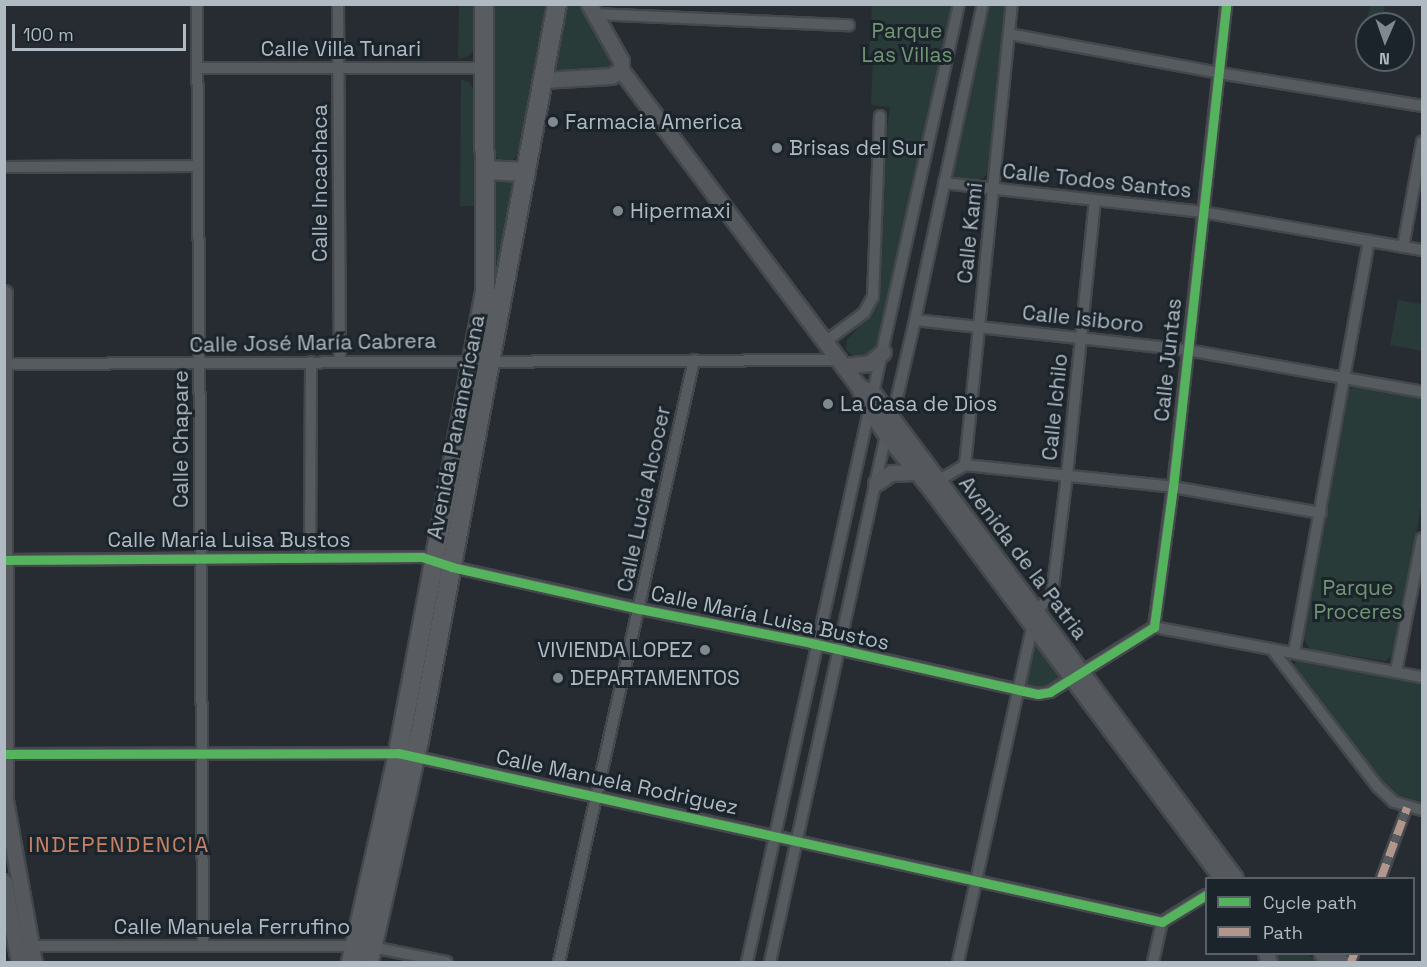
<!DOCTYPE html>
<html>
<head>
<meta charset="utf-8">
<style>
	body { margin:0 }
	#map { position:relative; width:1427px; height:967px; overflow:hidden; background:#262c31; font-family:"Space Grotesk",sans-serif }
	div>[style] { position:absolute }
	.green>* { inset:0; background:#293b39 }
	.roads { filter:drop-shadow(2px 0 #44484c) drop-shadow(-2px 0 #44484c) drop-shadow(0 2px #44484c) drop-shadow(0 -2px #44484c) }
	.pedestrian>* { height:8px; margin:-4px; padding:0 4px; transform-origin:4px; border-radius:4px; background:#565b60 }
	.minor>* { height:10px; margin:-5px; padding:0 5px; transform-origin:5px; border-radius:5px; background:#565b60 }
	.secondary>* { height:15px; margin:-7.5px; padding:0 7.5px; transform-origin:7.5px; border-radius:7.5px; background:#55595e }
	.primary>* { height:18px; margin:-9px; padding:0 9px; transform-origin:9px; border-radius:9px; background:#595d61 }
	.quiet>* { height:8px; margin-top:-4px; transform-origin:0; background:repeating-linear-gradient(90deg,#b2968c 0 15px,transparent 0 23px) }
	.cycleway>* { height:9px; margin:-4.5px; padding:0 4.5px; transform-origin:4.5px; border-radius:4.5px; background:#56b35d }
	.dots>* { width:16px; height:16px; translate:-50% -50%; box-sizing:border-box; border:3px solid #1b242b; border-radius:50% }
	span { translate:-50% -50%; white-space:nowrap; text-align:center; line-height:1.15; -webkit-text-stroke:6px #1b242b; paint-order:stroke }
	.park-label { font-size:21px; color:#719674 }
	.street-label { font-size:21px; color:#b0bac3 }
	.poi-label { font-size:21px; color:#b0bac3 }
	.left { translate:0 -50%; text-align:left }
	.right { translate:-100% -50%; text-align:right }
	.neighbourhood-label { font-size:22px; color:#c78266; letter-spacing:1.5px }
	.frame { position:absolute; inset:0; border:6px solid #b0bac3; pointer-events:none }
	.legend { position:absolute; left:1205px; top:877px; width:210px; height:78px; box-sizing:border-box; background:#1b242b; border:2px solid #576068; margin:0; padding:8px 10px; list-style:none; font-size:18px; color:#b0bac3 }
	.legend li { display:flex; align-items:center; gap:12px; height:30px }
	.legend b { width:30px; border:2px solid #576068 }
	.north { position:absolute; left:1355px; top:12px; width:60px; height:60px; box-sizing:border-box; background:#1b242b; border:2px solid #576068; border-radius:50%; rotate:182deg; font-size:16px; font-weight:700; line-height:24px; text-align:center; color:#b0bac3 }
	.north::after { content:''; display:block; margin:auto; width:21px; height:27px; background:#808890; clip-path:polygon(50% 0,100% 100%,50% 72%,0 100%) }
	.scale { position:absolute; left:12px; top:24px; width:174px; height:27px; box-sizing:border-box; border:3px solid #b0bac3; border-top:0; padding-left:8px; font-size:18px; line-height:21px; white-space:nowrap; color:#b0bac3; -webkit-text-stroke:4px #1b242b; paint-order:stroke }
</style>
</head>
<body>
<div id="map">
	<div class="green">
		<div style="clip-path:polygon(459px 5px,478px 5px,475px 47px,469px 56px,458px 59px)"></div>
		<div style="clip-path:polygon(492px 5px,549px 5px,520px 152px,511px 162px,500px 161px,493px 153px)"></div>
		<div style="clip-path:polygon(564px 5px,583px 5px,614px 60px,611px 69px,560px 73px,555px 68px)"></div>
		<div style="clip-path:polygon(872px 5px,953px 5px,877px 350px,872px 356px,854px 357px,846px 349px,847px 340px,876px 308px,880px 298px,882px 163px,890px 107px,871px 105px,873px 58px,869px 54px)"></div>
		<div style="clip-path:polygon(989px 5px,1007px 5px,989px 173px,978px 182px,952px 180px,951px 177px)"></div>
		<div style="clip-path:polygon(1370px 5px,1385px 5px,1382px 24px,1366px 25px)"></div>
		<div style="clip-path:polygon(461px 79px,469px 82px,478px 96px,479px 206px,460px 206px)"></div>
		<div style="clip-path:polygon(493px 179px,517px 181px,486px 353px)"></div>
		<div style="clip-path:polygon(1398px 300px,1422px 304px,1422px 351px,1390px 345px)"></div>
		<div style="clip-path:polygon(1356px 385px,1422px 397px,1422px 501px,1396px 646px,1394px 654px,1385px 661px,1311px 650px,1304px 639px,1349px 390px)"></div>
		<div style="clip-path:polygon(1037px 642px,1063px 676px,1051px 685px,1038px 688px,1026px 685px)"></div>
		<div style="clip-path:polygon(1296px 661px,1422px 684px,1422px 802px,1399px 796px,1376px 776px,1306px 686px,1293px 666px)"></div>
		<div style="clip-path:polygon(1274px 954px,1306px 954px,1323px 962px,1277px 962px)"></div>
	</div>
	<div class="roads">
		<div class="pedestrian">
			<div style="left:1381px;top:878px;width:75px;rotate:-69.6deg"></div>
			<div style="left:1351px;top:962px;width:9px;rotate:-69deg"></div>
		</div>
		<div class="minor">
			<div style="left:197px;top:4px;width:941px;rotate:89.63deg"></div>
			<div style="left:338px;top:4px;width:358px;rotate:89.7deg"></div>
			<div style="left:593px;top:14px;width:256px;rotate:2.5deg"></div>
			<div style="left:1009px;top:34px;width:214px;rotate:10.5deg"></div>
			<div style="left:1219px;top:73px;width:206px;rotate:9.2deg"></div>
			<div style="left:197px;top:68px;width:287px"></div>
			<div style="left:4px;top:167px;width:193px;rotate:-0.3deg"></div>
			<div style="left:944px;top:183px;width:260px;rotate:6.4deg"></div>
			<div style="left:1202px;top:212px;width:223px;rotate:9.8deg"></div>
			<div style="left:1403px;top:247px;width:107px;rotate:-79.7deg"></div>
			<div style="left:915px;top:320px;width:274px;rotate:6.3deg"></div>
			<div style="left:1187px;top:350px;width:239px;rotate:10.1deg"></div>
			<div style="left:825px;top:342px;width:49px;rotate:-36.6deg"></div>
			<div style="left:864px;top:313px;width:18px;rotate:-61deg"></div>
			<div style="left:873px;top:297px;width:181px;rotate:-87.8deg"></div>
			<div style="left:4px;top:364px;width:834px;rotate:-0.27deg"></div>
			<div style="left:965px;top:465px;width:463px;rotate:-84.2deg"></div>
			<div style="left:934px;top:483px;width:36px;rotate:-30deg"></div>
			<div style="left:965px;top:465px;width:209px;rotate:6deg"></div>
			<div style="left:1173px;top:487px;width:150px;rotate:10deg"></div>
			<div style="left:310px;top:557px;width:195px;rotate:-89.7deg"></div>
			<div style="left:4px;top:560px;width:418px;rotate:-0.4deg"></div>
			<div style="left:422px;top:557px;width:32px;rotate:18deg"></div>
			<div style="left:452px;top:567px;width:193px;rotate:12.6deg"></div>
			<div style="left:640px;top:609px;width:174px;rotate:11.2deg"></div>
			<div style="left:811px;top:643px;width:213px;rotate:12.7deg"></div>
			<div style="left:1019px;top:690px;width:19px;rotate:12deg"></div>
			<div style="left:1038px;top:694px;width:12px;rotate:-9deg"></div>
			<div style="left:1050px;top:692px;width:123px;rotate:-32deg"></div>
			<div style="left:1154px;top:627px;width:141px;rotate:-82.3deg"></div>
			<div style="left:1173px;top:487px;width:486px;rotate:-83.7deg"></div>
			<div style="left:1154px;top:627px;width:273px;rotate:10.6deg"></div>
			<div style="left:1272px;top:649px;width:174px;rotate:52.5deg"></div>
			<div style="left:1378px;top:787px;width:22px;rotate:43deg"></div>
			<div style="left:1394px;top:802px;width:29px;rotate:16deg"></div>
			<div style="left:1294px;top:653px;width:419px;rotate:-79.7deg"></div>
			<div style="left:1396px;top:672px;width:136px;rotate:-79deg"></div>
			<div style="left:4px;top:754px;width:394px;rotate:-0.1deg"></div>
			<div style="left:398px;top:753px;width:782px;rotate:12.47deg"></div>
			<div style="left:1162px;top:922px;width:52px;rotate:-31.5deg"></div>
			<div style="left:26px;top:946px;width:330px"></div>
			<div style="left:356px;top:946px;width:16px;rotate:4deg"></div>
			<div style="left:372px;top:947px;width:76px;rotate:11.3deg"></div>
			<div style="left:559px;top:962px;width:617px;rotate:-77.36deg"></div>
			<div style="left:747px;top:962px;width:981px;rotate:-77.52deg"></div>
			<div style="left:770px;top:962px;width:540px;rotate:-77.59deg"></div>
			<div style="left:886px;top:435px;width:17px;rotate:-69deg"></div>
			<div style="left:892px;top:419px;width:102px;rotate:-76.9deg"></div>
			<div style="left:915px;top:320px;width:323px;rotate:-77.9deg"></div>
			<div style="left:958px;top:962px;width:360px;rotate:-77.5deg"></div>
			<div style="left:1036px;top:611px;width:23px;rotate:-45deg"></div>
			<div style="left:1052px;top:595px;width:121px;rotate:-82.9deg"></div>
			<div style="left:1067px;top:475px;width:276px;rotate:-84.2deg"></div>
			<div style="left:1153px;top:962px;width:41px;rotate:-77.3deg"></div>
		</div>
		<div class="secondary">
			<div style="left:589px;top:4px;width:65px;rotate:60.7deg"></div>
			<div style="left:621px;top:61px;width:9px;rotate:90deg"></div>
			<div style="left:621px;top:70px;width:395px;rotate:53.1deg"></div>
			<div style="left:858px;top:386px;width:28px;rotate:64deg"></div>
			<div style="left:870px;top:411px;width:29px;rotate:56deg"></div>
			<div style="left:886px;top:435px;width:67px;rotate:50.4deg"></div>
			<div style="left:929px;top:487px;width:489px;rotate:53.2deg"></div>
			<div style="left:543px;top:80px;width:68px;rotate:-3.4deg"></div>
			<div style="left:611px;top:76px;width:12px;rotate:-31deg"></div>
			<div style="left:4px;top:293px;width:507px;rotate:89.89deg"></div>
			<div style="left:5px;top:800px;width:165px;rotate:79.9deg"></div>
			<div style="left:843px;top:366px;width:27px;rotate:-6deg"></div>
			<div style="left:870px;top:363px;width:17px;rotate:-40deg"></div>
			<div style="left:858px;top:386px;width:17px;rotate:25deg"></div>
			<div style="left:873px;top:393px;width:605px;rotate:53.26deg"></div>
			<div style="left:876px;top:483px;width:18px;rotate:-34deg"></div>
			<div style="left:891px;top:473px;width:26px;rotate:-2deg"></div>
			<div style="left:4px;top:882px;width:81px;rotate:79.4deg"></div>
			<div style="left:1266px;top:954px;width:9px;rotate:69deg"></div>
			<div style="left:1322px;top:954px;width:22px;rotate:21deg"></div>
		</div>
		<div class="primary">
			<div style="left:485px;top:170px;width:41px;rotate:2.8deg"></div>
			<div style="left:351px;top:962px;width:204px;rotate:-77.3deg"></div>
			<div style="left:396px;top:763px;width:479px;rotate:-79.3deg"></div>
			<div style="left:485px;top:292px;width:288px;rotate:-90.2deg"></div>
			<div style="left:369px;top:962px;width:227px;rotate:-77.3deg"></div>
			<div style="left:419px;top:741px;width:750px;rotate:-79.39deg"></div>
		</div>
	</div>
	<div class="quiet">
		<div style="left:1381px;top:878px;width:75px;rotate:-69.6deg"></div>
		<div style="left:1351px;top:962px;width:9px;rotate:-69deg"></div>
	</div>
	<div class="cycleway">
		<div style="left:4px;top:560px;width:418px;rotate:-0.4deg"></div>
		<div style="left:422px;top:557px;width:32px;rotate:18deg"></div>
		<div style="left:452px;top:567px;width:193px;rotate:12.6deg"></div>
		<div style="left:640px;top:609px;width:174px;rotate:11.2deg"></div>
		<div style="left:811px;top:643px;width:213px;rotate:12.7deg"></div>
		<div style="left:1019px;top:690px;width:19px;rotate:12deg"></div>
		<div style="left:1038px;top:694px;width:12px;rotate:-9deg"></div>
		<div style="left:1050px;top:692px;width:123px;rotate:-32deg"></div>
		<div style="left:1154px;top:627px;width:141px;rotate:-82.3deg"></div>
		<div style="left:1173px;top:487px;width:486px;rotate:-83.7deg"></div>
		<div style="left:4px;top:754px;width:394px;rotate:-0.1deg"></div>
		<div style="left:398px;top:753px;width:782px;rotate:12.47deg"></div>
		<div style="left:1162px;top:922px;width:52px;rotate:-31.5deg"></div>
	</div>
	<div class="dots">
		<div style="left:553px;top:122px;background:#808890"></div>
		<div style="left:777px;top:148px;background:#808890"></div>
		<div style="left:618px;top:211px;background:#808890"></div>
		<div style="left:828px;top:404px;background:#808890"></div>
		<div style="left:705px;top:650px;background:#808890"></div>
		<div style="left:558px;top:678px;background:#808890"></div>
	</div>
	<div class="park-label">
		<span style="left:907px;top:43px">Parque<br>Las Villas</span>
		<span style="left:1358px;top:600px">Parque<br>Proceres</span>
	</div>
	<div class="street-label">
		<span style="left:341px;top:49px">Calle Villa Tunari</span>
		<span style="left:1097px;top:181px;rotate:6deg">Calle Todos Santos</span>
		<span style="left:320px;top:183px;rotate:-90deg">Calle Incachaca</span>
		<span style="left:970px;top:233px;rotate:-84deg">Calle Kami</span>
		<span style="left:1083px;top:319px;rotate:6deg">Calle Isiboro</span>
		<span style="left:313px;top:343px;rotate:-1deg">Calle José María Cabrera</span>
		<span style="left:1168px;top:360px;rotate:-84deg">Calle Juntas</span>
		<span style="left:1055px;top:407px;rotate:-84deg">Calle Ichilo</span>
		<span style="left:456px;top:427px;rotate:-79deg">Avenida Panamericana</span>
		<span style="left:181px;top:439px;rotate:-90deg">Calle Chapare</span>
		<span style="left:644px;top:499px;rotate:-78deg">Calle Lucia Alcocer</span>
		<span style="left:229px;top:540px">Calle Maria Luisa Bustos</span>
		<span style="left:1023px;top:558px;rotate:53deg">Avenida de la Patria</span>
		<span style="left:770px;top:618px;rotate:12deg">Calle María Luisa Bustos</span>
		<span style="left:617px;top:782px;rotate:12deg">Calle Manuela Rodriguez</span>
		<span style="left:232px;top:927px">Calle Manuela Ferrufino</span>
	</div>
	<div class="poi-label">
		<span class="left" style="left:565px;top:122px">Farmacia America</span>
		<span class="left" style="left:789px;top:148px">Brisas del Sur</span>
		<span class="left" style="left:630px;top:211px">Hipermaxi</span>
		<span class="left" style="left:840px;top:404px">La Casa de Dios</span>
		<span class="right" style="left:693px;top:650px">VIVIENDA LOPEZ</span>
		<span class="left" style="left:570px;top:678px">DEPARTAMENTOS</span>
	</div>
	<div class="neighbourhood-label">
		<span style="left:119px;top:845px">INDEPENDENCIA</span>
	</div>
	<div class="frame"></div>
	<ul class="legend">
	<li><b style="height:8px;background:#56b35d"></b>Cycle path</li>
	<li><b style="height:8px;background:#b2968c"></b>Path</li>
	</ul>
	<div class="north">N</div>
	<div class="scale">100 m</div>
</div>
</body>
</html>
